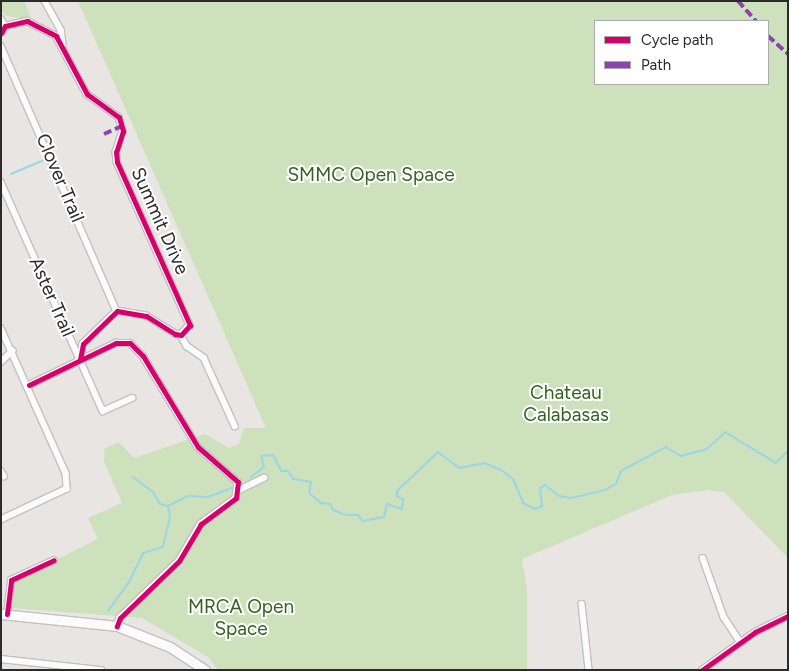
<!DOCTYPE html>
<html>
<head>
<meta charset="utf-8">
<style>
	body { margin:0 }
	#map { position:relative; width:789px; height:671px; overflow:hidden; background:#e8e5e2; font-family:Figtree,sans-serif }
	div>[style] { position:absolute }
	.green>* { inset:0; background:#cde1bd }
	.stream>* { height:2px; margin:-1px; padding:0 1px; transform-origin:1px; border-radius:1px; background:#9ad6e5 }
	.roads { filter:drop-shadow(1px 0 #c2c1c1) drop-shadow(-1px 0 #c2c1c1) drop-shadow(0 1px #c2c1c1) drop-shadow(0 -1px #c2c1c1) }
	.minor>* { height:5.5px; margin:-2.75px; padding:0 2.75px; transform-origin:2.75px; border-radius:2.75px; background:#fcfbfb }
	.secondary>* { height:9px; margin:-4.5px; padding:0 4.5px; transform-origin:4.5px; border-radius:4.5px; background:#fcfbfb }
	.quiet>* { height:4px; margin-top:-2px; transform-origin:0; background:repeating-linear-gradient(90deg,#8e44ad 0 8px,transparent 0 12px) }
	.cycleway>* { height:5px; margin:-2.5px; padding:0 2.5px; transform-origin:2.5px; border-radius:2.5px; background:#d6006c }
	span { translate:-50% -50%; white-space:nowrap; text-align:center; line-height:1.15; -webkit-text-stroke:4px #fff; paint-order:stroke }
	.park-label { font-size:19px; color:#31631f }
	.street-label { font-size:19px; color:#2b2b2b }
	.frame { position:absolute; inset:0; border:2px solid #2b2b2b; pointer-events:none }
	.legend { position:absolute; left:594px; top:20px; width:175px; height:65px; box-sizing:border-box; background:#fff; border:1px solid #aaa; margin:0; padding:6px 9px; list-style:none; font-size:15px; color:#2b2b2b }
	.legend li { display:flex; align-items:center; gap:10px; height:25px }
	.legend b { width:25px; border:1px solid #aaa }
</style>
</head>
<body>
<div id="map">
	<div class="green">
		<div style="clip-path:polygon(1px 1px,24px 1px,30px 15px,27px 19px,7px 16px,1px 12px)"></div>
		<div style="clip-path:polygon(evenodd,78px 1px,788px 1px,788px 558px,724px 492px,708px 490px,672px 495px,522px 559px,527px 589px,527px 670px,218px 670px,208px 657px,142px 618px,12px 608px,14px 581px,98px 539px,88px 518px,122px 503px,104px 462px,104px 449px,119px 442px,134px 458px,205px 434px,229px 448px,239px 444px,244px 428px,266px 428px,78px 1px,595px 21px,768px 21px,768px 84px,595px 84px,595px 21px)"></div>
	</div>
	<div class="stream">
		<div style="left:11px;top:174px;width:39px;rotate:-23deg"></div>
		<div style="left:133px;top:477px;width:25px;rotate:37deg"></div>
		<div style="left:153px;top:492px;width:14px;rotate:60deg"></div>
		<div style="left:160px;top:504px;width:8px;rotate:14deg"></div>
		<div style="left:251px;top:477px;width:16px;rotate:-38deg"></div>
		<div style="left:264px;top:467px;width:11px;rotate:-105deg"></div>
		<div style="left:261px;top:456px;width:12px;rotate:-5deg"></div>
		<div style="left:273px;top:455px;width:18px;rotate:63deg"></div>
		<div style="left:281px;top:471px;width:7px"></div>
		<div style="left:288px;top:471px;width:9px;rotate:58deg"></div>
		<div style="left:293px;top:479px;width:18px;rotate:9deg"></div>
		<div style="left:311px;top:482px;width:11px;rotate:100deg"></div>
		<div style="left:309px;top:493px;width:16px;rotate:40deg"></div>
		<div style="left:321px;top:503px;width:9px;rotate:6deg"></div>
		<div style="left:330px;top:504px;width:7px;rotate:63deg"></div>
		<div style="left:333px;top:510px;width:14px;rotate:21deg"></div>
		<div style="left:346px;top:515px;width:12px"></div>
		<div style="left:358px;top:515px;width:8px;rotate:50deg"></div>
		<div style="left:363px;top:521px;width:21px;rotate:-11deg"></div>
		<div style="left:384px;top:517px;width:13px;rotate:-77deg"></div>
		<div style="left:387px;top:504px;width:16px;rotate:18deg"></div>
		<div style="left:402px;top:509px;width:10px;rotate:-84deg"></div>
		<div style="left:403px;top:499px;width:7px;rotate:-153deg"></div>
		<div style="left:397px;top:496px;width:5px;rotate:-90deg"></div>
		<div style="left:397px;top:491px;width:57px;rotate:-43.6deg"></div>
		<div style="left:438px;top:452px;width:26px;rotate:37deg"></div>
		<div style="left:459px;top:468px;width:25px;rotate:-11deg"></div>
		<div style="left:484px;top:463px;width:18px;rotate:22deg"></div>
		<div style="left:501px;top:470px;width:15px;rotate:37deg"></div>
		<div style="left:513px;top:479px;width:26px;rotate:67deg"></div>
		<div style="left:523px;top:503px;width:13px;rotate:27deg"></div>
		<div style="left:535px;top:509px;width:8px;rotate:-23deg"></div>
		<div style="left:542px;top:506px;width:18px;rotate:-96deg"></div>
		<div style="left:540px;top:488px;width:6px;rotate:-31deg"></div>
		<div style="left:545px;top:485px;width:18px;rotate:38deg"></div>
		<div style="left:559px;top:496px;width:12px;rotate:9deg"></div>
		<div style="left:571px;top:498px;width:35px;rotate:-13deg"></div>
		<div style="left:605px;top:490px;width:13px;rotate:-29deg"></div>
		<div style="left:616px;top:484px;width:14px;rotate:-69deg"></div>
		<div style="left:621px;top:471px;width:51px;rotate:-28.1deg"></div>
		<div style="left:666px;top:447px;width:17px;rotate:31deg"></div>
		<div style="left:681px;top:456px;width:27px;rotate:-15deg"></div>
		<div style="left:707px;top:449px;width:25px;rotate:-43deg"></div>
		<div style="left:725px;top:432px;width:60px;rotate:31.3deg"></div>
		<div style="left:776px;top:463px;width:17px;rotate:-45deg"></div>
		<div style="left:108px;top:611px;width:36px;rotate:-54deg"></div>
		<div style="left:129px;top:582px;width:32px;rotate:-64deg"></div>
		<div style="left:143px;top:553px;width:21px;rotate:-17deg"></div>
		<div style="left:163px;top:547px;width:31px;rotate:-77deg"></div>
		<div style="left:170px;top:517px;width:11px;rotate:-100deg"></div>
		<div style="left:168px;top:506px;width:22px;rotate:-27deg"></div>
		<div style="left:188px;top:496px;width:20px;rotate:3deg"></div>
		<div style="left:208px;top:497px;width:25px;rotate:-21deg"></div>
	</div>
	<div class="roads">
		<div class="minor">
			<div style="left:45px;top:1px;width:33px;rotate:61deg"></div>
			<div style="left:61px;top:30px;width:14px;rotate:82deg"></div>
			<div style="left:1px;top:19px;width:8px;rotate:60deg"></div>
			<div style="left:1px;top:33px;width:8px;rotate:-60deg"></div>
			<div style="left:5px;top:26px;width:23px;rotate:-13deg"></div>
			<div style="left:27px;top:21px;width:33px;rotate:27deg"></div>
			<div style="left:56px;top:36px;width:66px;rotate:61.9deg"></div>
			<div style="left:87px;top:94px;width:39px;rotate:36deg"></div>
			<div style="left:119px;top:117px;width:15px;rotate:74deg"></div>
			<div style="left:123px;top:131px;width:22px;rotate:108deg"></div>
			<div style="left:116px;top:152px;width:10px;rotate:84deg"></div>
			<div style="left:117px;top:162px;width:179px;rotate:65.9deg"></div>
			<div style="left:190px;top:325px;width:13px;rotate:132deg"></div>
			<div style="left:181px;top:335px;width:6px;rotate:-171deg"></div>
			<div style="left:175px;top:334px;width:34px;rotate:-148deg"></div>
			<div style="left:146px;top:316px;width:29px;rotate:-170deg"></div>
			<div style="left:117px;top:311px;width:47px;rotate:135.9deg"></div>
			<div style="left:83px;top:344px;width:16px;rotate:101deg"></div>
			<div style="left:1px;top:46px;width:289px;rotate:66.4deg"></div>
			<div style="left:1px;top:182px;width:251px;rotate:66deg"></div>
			<div style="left:103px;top:411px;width:32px;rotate:-24deg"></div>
			<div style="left:1px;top:328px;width:159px;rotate:65.9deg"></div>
			<div style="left:66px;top:473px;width:16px;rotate:86deg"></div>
			<div style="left:67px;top:489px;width:73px;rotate:154.8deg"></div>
			<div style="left:181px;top:335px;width:13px;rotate:61deg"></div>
			<div style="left:187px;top:346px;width:21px;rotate:35deg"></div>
			<div style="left:204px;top:358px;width:75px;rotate:65.5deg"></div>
			<div style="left:1px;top:362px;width:16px;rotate:-45deg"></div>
			<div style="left:29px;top:385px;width:97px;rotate:-25.8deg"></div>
			<div style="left:116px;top:343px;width:14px"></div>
			<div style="left:130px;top:343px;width:18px;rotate:45deg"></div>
			<div style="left:143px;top:356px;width:106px;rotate:58.9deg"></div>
			<div style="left:198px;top:447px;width:53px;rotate:41.2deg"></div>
			<div style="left:238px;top:482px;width:16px;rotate:97deg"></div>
			<div style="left:236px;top:498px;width:44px;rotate:143.4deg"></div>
			<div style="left:201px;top:524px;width:43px;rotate:120.7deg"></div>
			<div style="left:179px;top:561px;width:82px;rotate:136deg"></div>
			<div style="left:120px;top:618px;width:9px;rotate:111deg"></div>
			<div style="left:1px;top:471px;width:6px;rotate:59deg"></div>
			<div style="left:239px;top:490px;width:28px;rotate:-26deg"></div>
			<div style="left:703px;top:558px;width:63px;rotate:70.4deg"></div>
			<div style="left:724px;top:617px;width:30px;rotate:57deg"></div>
			<div style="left:582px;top:604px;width:66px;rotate:83.9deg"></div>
			<div style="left:7px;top:614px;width:34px;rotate:-83deg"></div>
			<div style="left:11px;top:580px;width:47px;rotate:-24.9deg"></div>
			<div style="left:1px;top:659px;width:101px;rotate:6.3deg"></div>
			<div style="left:702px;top:670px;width:65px;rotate:-35.6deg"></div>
			<div style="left:755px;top:632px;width:37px;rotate:-26deg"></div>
		</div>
		<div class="secondary">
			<div style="left:1px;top:614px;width:117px;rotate:5.9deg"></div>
			<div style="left:117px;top:626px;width:57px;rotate:21.6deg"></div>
			<div style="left:170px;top:647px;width:42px;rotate:33.3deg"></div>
		</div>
	</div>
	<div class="quiet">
		<div style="left:738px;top:1px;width:27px;rotate:48deg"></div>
		<div style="left:768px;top:36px;width:27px;rotate:42deg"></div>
		<div style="left:104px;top:134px;width:20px;rotate:-24deg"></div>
	</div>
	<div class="cycleway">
		<div style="left:1px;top:33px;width:8px;rotate:-60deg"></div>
		<div style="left:5px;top:26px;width:23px;rotate:-13deg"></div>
		<div style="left:27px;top:21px;width:33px;rotate:27deg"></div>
		<div style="left:56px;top:36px;width:66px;rotate:61.9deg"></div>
		<div style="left:87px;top:94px;width:39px;rotate:36deg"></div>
		<div style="left:119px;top:117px;width:15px;rotate:74deg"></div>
		<div style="left:123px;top:131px;width:22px;rotate:108deg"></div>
		<div style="left:116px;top:152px;width:10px;rotate:84deg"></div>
		<div style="left:117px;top:162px;width:179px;rotate:65.9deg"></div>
		<div style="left:190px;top:325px;width:13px;rotate:132deg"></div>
		<div style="left:181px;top:335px;width:6px;rotate:-171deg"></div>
		<div style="left:175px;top:334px;width:34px;rotate:-148deg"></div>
		<div style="left:146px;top:316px;width:29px;rotate:-170deg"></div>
		<div style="left:117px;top:311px;width:47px;rotate:135.9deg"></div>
		<div style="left:83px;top:344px;width:16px;rotate:101deg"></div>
		<div style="left:29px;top:385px;width:97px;rotate:-25.8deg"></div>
		<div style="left:116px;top:343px;width:14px"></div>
		<div style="left:130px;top:343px;width:18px;rotate:45deg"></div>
		<div style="left:143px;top:356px;width:106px;rotate:58.9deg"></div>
		<div style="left:198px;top:447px;width:53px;rotate:41.2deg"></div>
		<div style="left:238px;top:482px;width:16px;rotate:97deg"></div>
		<div style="left:236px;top:498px;width:44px;rotate:143.4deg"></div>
		<div style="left:201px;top:524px;width:43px;rotate:120.7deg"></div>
		<div style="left:179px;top:561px;width:82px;rotate:136deg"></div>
		<div style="left:120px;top:618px;width:9px;rotate:111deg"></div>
		<div style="left:7px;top:614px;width:34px;rotate:-83deg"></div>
		<div style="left:11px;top:580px;width:47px;rotate:-24.9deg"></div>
		<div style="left:702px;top:670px;width:65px;rotate:-35.6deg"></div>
		<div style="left:755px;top:632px;width:37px;rotate:-26deg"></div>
	</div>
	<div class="park-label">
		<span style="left:371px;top:175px">SMMC Open Space</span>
		<span style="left:566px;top:404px">Chateau<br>Calabasas</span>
		<span style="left:241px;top:618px">MRCA Open<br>Space</span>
	</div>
	<div class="street-label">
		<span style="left:60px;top:178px;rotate:67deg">Clover Trail</span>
		<span style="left:160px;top:221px;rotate:66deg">Summit Drive</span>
		<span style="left:52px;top:297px;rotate:66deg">Aster Trail</span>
	</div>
	<div class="frame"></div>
	<ul class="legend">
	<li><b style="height:6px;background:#d6006c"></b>Cycle path</li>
	<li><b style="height:6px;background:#8e44ad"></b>Path</li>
	</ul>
</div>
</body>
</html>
